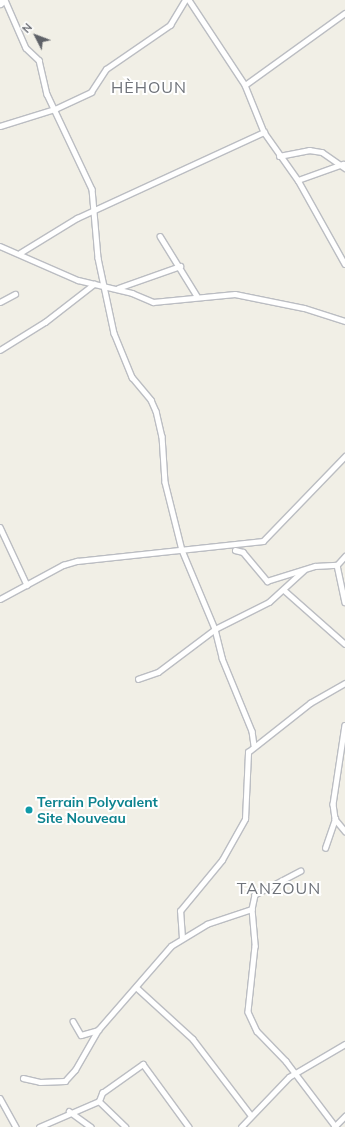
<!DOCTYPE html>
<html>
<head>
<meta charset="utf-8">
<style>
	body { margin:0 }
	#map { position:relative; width:345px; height:1127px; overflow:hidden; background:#f1efe6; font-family:Mulish,sans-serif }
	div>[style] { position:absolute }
	.roads { filter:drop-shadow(1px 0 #bbbdc2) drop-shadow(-1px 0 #bbbdc2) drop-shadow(0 1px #bbbdc2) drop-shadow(0 -1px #bbbdc2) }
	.minor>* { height:4.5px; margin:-2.25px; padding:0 2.25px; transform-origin:2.25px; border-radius:2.25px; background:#fff }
	.secondary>* { height:7px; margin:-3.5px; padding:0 3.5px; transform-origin:3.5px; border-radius:3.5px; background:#fff }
	.dots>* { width:11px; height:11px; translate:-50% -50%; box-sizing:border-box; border:2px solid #fff; border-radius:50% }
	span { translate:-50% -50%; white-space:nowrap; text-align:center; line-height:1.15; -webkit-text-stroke:4px #fff; paint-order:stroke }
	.culture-label { font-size:14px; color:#0d838f; font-weight:700 }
	.left { translate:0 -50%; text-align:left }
	.quarter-label { font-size:16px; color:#6f737a; letter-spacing:1px }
	.north { position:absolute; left:16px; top:16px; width:40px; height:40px; -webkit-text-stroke:3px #fff; paint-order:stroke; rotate:312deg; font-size:11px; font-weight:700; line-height:16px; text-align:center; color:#5e6167 }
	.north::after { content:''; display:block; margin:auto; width:14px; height:18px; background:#5e6167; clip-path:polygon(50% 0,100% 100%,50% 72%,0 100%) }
</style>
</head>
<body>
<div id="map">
	<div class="roads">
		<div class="minor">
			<div style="left:5px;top:0;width:52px;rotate:66.4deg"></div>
			<div style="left:26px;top:48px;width:18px;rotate:43deg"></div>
			<div style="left:39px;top:60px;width:35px;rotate:77deg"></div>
			<div style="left:47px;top:94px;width:105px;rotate:64.7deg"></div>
			<div style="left:92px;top:189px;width:69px;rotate:85deg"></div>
			<div style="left:98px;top:258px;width:77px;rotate:78deg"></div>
			<div style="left:114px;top:333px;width:48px;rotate:67.8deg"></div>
			<div style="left:132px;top:377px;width:30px;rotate:50deg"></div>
			<div style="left:151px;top:400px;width:12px;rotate:66deg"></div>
			<div style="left:156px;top:411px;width:26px;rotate:77deg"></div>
			<div style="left:162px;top:436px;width:46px;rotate:86.3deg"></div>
			<div style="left:165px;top:482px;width:70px;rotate:76deg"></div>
			<div style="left:182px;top:550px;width:86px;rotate:67.3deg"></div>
			<div style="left:215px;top:629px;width:30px;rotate:76deg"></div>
			<div style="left:222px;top:658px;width:79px;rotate:67.7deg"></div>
			<div style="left:252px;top:731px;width:14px;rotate:82deg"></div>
			<div style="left:189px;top:0;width:102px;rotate:56.6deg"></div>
			<div style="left:245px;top:85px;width:51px;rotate:68deg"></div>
			<div style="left:264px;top:132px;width:59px;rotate:54.7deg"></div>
			<div style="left:298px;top:180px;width:96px;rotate:60.8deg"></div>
			<div style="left:245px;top:85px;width:123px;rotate:-35.8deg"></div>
			<div style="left:0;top:126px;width:58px;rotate:-17.2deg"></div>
			<div style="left:55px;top:109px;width:40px;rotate:-25deg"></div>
			<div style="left:91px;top:92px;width:27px;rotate:-57deg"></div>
			<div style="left:106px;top:69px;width:78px;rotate:-34.5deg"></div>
			<div style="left:170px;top:25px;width:29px;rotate:-59deg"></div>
			<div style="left:279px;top:156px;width:31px;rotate:-11deg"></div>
			<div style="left:309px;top:150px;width:13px;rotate:9deg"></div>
			<div style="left:322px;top:152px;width:28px;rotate:35deg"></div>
			<div style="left:298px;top:180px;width:48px;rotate:-19.6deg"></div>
			<div style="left:160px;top:236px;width:70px;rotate:58.3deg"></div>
			<div style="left:0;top:246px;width:85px;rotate:23.6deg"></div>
			<div style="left:78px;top:280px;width:56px;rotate:13.5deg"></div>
			<div style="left:132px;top:293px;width:23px;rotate:23deg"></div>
			<div style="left:153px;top:302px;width:82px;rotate:-5.6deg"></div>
			<div style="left:235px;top:294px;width:70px;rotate:11.5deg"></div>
			<div style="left:304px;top:308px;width:43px;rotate:17.6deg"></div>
			<div style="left:20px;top:253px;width:67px;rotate:-31.6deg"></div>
			<div style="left:77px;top:218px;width:206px;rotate:-24.7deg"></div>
			<div style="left:118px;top:288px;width:66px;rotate:-19.5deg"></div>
			<div style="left:0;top:302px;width:17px;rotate:-28deg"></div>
			<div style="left:0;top:350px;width:53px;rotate:-31.9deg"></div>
			<div style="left:45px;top:322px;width:62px;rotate:-37.8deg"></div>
			<div style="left:0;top:527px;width:64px;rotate:65deg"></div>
			<div style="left:235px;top:550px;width:8px;rotate:14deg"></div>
			<div style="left:243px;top:552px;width:38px;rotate:50deg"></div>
			<div style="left:267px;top:581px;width:50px;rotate:-17.4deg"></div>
			<div style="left:315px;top:566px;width:22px;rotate:-3deg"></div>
			<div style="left:337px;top:565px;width:12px;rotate:-48deg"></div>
			<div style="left:337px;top:565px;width:38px;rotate:78deg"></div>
			<div style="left:284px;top:590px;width:81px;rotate:41.5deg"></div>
			<div style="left:0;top:599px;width:72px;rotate:-28.4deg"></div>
			<div style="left:63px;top:565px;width:15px;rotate:-16deg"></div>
			<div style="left:77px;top:561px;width:187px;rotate:-6.1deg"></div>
			<div style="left:263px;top:541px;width:118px;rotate:-46deg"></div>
			<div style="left:138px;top:679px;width:21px;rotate:-19deg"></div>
			<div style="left:158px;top:672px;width:71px;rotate:-37deg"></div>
			<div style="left:215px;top:629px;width:60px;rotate:-26.6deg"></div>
			<div style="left:269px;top:602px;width:47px;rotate:-42.4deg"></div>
			<div style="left:345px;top:725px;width:80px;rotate:98.6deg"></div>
			<div style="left:333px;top:804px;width:15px;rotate:82deg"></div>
			<div style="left:335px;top:819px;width:16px;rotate:50deg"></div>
			<div style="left:325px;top:848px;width:31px;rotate:-71deg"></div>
			<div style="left:301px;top:871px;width:52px;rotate:152.4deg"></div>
			<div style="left:255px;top:895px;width:14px;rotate:102deg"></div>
			<div style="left:252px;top:909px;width:37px;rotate:85deg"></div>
			<div style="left:255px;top:946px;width:66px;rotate:96.1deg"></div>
			<div style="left:248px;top:1012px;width:21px;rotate:65deg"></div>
			<div style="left:257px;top:1031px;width:42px;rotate:46deg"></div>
			<div style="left:286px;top:1061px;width:83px;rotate:52.9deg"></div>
			<div style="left:182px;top:938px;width:27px;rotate:-94deg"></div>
			<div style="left:180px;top:911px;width:66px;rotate:-50.5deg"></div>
			<div style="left:222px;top:860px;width:47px;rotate:-60.7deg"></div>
			<div style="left:245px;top:819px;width:67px;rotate:-87.4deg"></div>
			<div style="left:248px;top:752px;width:79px;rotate:-38.3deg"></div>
			<div style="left:310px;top:703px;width:40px;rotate:-29.7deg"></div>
			<div style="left:136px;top:987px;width:77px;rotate:42.4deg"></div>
			<div style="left:193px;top:1039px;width:96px;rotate:52.7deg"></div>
			<div style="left:73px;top:1021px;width:16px;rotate:60deg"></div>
			<div style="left:81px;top:1035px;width:18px;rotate:-16deg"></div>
			<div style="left:23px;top:1078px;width:17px;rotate:13deg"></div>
			<div style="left:40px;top:1082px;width:25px;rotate:-2deg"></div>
			<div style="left:65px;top:1081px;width:15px;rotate:-48deg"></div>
			<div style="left:75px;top:1070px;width:46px;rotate:-60.1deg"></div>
			<div style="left:98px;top:1030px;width:111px;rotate:-49deg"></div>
			<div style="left:171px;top:946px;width:42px;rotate:-31.4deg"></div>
			<div style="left:207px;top:924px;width:47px;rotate:-18.4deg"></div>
			<div style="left:0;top:1098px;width:33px;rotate:61deg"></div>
			<div style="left:99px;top:1101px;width:9px;rotate:-69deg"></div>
			<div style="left:102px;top:1093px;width:50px;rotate:-35.3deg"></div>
			<div style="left:143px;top:1064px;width:78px;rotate:53.9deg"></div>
			<div style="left:69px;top:1111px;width:27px;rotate:36deg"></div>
			<div style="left:39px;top:1127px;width:65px;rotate:-23.4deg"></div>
			<div style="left:99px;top:1101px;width:37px;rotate:44deg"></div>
			<div style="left:241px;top:1127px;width:69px;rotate:-46.2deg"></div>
			<div style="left:289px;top:1077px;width:65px;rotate:-30.5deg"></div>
			<div style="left:334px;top:1127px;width:16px;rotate:-45deg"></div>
		</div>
		<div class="secondary">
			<div style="left:0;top:3px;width:4px;rotate:-45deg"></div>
		</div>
	</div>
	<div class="dots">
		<div style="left:29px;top:810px;background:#0f9aa8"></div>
	</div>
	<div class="culture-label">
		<span class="left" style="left:37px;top:810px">Terrain Polyvalent<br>Site Nouveau</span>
	</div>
	<div class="quarter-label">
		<span style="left:149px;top:87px">HÈHOUN</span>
		<span style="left:279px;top:888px">TANZOUN</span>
	</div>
	<div class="north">N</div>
</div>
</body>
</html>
